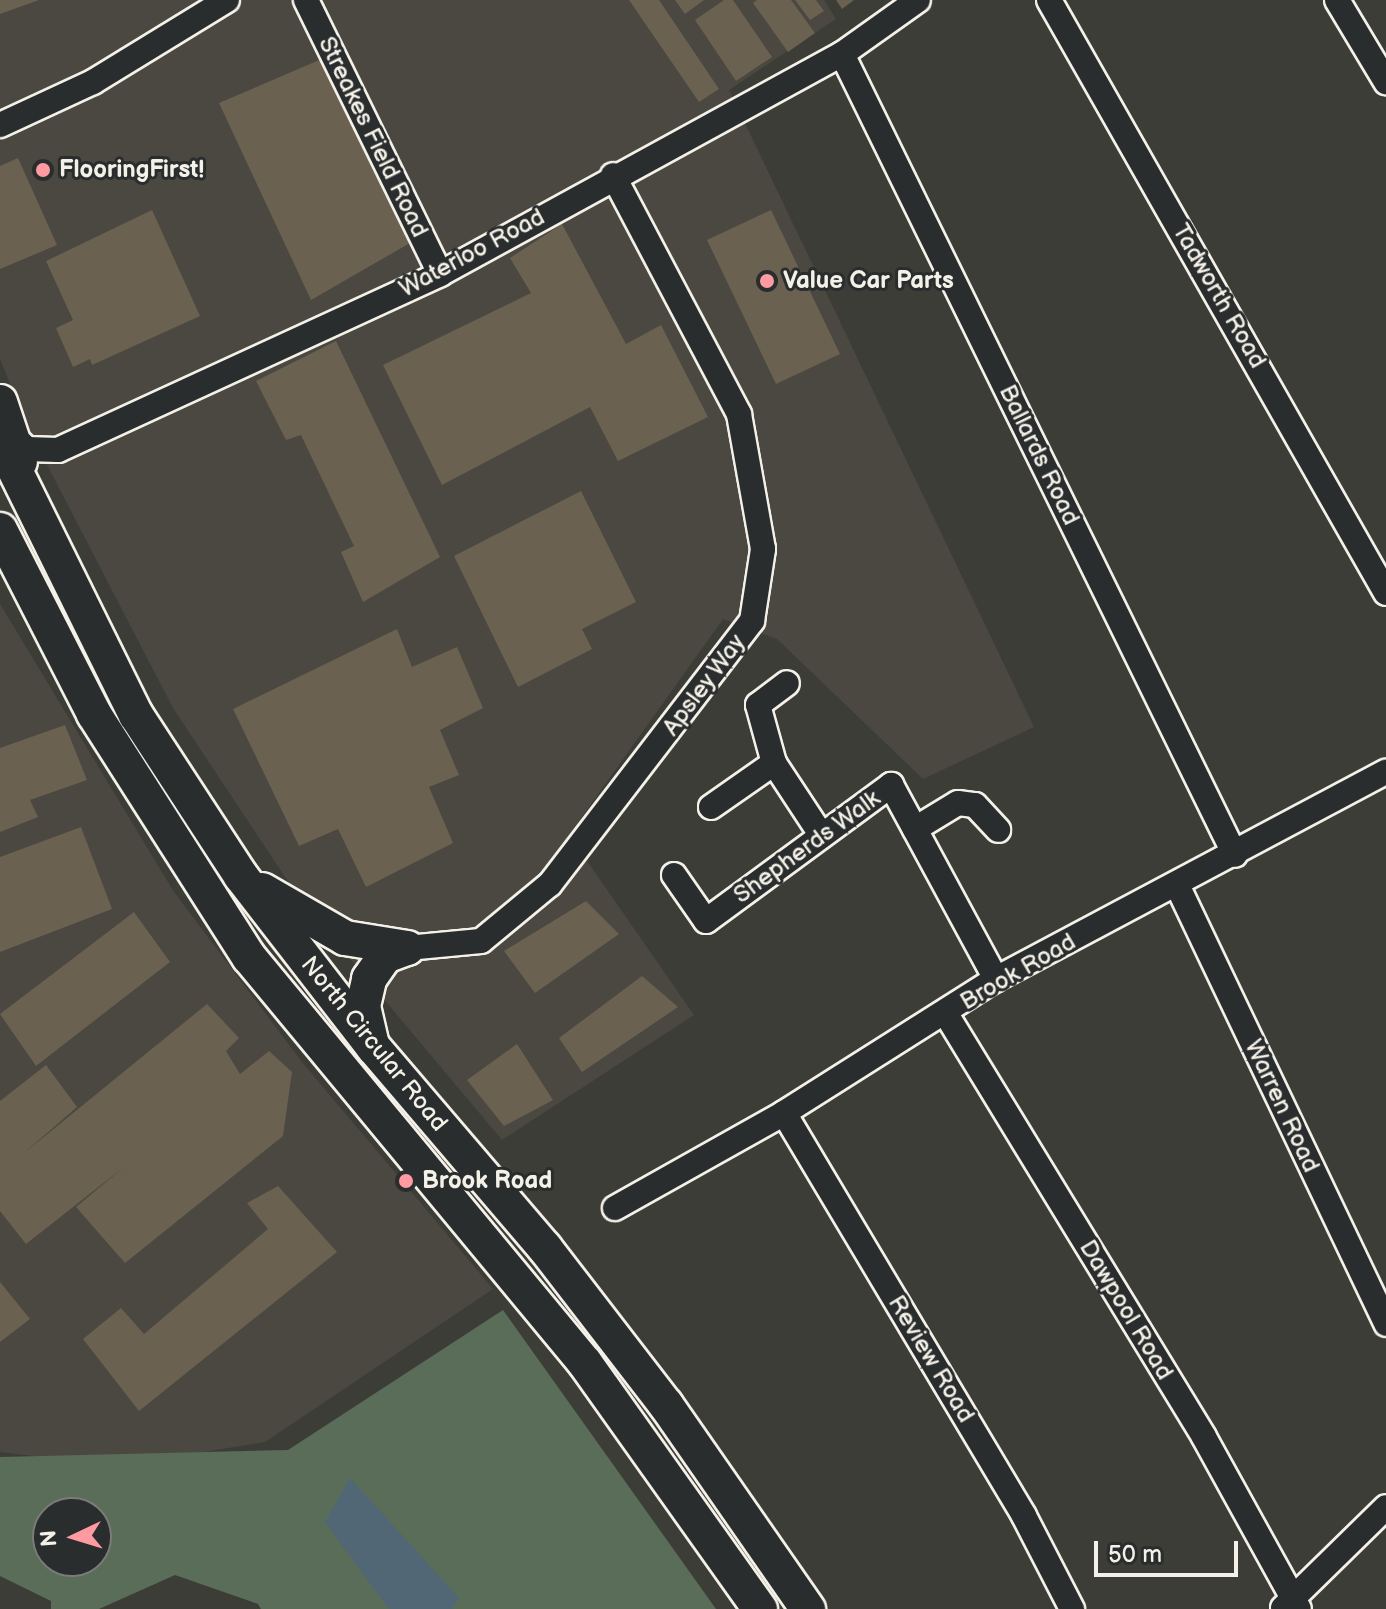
<!DOCTYPE html>
<html>
<head>
<meta charset="utf-8">
<style>
	body { margin:0 }
	#map { position:relative; width:1386px; height:1609px; overflow:hidden; background:#3d3d38; font-family:"Balsamiq Sans",sans-serif }
	div>[style] { position:absolute }
	.built>* { inset:0; background:#4a4840 }
	.green>* { inset:0; background:#596d58 }
	.water>* { inset:0; background:#516775 }
	.building>* { inset:0; background:#6a6151 }
	.roads { filter:drop-shadow(2px 0 #f4f1e8) drop-shadow(-2px 0 #f4f1e8) drop-shadow(0 2px #f4f1e8) drop-shadow(0 -2px #f4f1e8) }
	.minor>* { height:24px; margin:-12px; padding:0 12px; transform-origin:12px; border-radius:12px; background:#2a2d2e }
	.highway>* { height:34px; margin:-17px; padding:0 17px; transform-origin:17px; border-radius:17px; background:#2a2d2e }
	.dots>* { width:22px; height:22px; translate:-50% -50%; box-sizing:border-box; border:4px solid #2a2d2e; border-radius:50% }
	span { translate:-50% -50%; white-space:nowrap; text-align:center; line-height:1.15; -webkit-text-stroke:6px #2a2d2e; paint-order:stroke }
	.street-label { font-size:24px; color:#f4f1e8 }
	.poi-label { font-size:24px; color:#f4f1e8; font-weight:700 }
	.left { translate:0 -50%; text-align:left }
	.north { position:absolute; left:32px; top:1497px; width:80px; height:80px; box-sizing:border-box; background:#2a2d2e; border:2px solid #7b7b78; border-radius:50%; rotate:266deg; font-size:22px; font-weight:700; line-height:32px; text-align:center; color:#f4f1e8 }
	.north::after { content:''; display:block; margin:auto; width:28px; height:36px; background:#ff9aa2; clip-path:polygon(50% 0,100% 100%,50% 72%,0 100%) }
	.scale { position:absolute; left:1094px; top:1541px; width:144px; height:36px; box-sizing:border-box; border:4px solid #f4f1e8; border-top:0; padding-left:10px; font-size:24px; line-height:28px; white-space:nowrap; color:#f4f1e8; -webkit-text-stroke:6px #2a2d2e; paint-order:stroke }
</style>
</head>
<body>
<div id="map">
	<div class="built">
		<div style="clip-path:polygon(0 0,824px 0,836px 19px,729px 90px,1034px 727px,923px 779px,777px 639px,723px 619px,569px 835px,694px 1015px,502px 1140px,299px 898px,173px 708px,29px 430px,0 359px)"></div>
		<div style="clip-path:polygon(0 604px,174px 892px,302px 1062px,493px 1289px,265px 1442px,115px 1466px,0 1452px)"></div>
	</div>
	<div class="green">
		<div style="clip-path:polygon(evenodd,503px 1310px,716px 1609px,261px 1609px,258px 1604px,175px 1575px,99px 1609px,51px 1609px,51px 1601px,0 1576px,0 1457px,288px 1450px,503px 1310px,48px 1513px,96px 1513px,96px 1561px,48px 1561px,48px 1513px)"></div>
	</div>
	<div class="water">
		<div style="clip-path:polygon(350px 1478px,459px 1598px,452px 1609px,389px 1609px,325px 1522px)"></div>
	</div>
	<div class="building">
		<div style="clip-path:polygon(0 0,39px 0,0 14px)"></div>
		<div style="clip-path:polygon(629px 0,659px 0,719px 89px,699px 102px)"></div>
		<div style="clip-path:polygon(675px 0,704px 0,685px 14px)"></div>
		<div style="clip-path:polygon(724px 0,733px 0,772px 57px,736px 81px,695px 20px)"></div>
		<div style="clip-path:polygon(757px 0,791px 0,815px 33px,788px 52px,753px 3px)"></div>
		<div style="clip-path:polygon(795px 0,816px 0,824px 11px,810px 20px)"></div>
		<div style="clip-path:polygon(836px 0,854px 0,842px 9px)"></div>
		<div style="clip-path:polygon(324px 58px,410px 243px,311px 300px,219px 103px)"></div>
		<div style="clip-path:polygon(18px 158px,57px 245px,0 269px,0 166px)"></div>
		<div style="clip-path:polygon(152px 210px,200px 316px,92px 365px,90px 359px,73px 367px,56px 328px,73px 320px,46px 261px)"></div>
		<div style="clip-path:polygon(771px 210px,840px 354px,776px 384px,707px 240px)"></div>
		<div style="clip-path:polygon(562px 224px,626px 344px,661px 325px,708px 417px,618px 461px,590px 407px,442px 485px,383px 365px,531px 293px,510px 258px)"></div>
		<div style="clip-path:polygon(336px 341px,440px 557px,363px 602px,341px 552px,354px 546px,301px 435px,286px 440px,256px 381px)"></div>
		<div style="clip-path:polygon(581px 491px,636px 602px,582px 629px,592px 649px,518px 687px,454px 556px)"></div>
		<div style="clip-path:polygon(397px 629px,412px 667px,457px 647px,483px 708px,440px 730px,459px 775px,429px 787px,453px 843px,366px 887px,338px 829px,299px 846px,233px 709px)"></div>
		<div style="clip-path:polygon(65px 725px,87px 780px,30px 800px,38px 817px,0 832px,0 748px)"></div>
		<div style="clip-path:polygon(81px 827px,112px 909px,0 952px,0 857px)"></div>
		<div style="clip-path:polygon(586px 901px,619px 934px,535px 993px,504px 951px)"></div>
		<div style="clip-path:polygon(134px 912px,170px 962px,36px 1066px,0 1014px)"></div>
		<div style="clip-path:polygon(642px 976px,678px 1007px,582px 1072px,559px 1038px)"></div>
		<div style="clip-path:polygon(207px 1004px,239px 1038px,226px 1051px,240px 1074px,269px 1051px,292px 1072px,283px 1136px,125px 1263px,76px 1207px,124px 1167px,26px 1244px,0 1211px,0 1101px,46px 1065px,77px 1107px,24px 1153px)"></div>
		<div style="clip-path:polygon(517px 1044px,553px 1100px,504px 1126px,467px 1080px)"></div>
		<div style="clip-path:polygon(278px 1186px,337px 1252px,139px 1411px,83px 1339px,121px 1308px,144px 1334px,268px 1229px,247px 1203px)"></div>
		<div style="clip-path:polygon(0 1282px,30px 1319px,0 1342px)"></div>
	</div>
	<div class="roads">
		<div class="minor">
			<div style="left:306px;top:0;width:305px;rotate:63.9deg"></div>
			<div style="left:1049px;top:0;width:682px;rotate:60.39deg"></div>
			<div style="left:1337px;top:0;width:96px;rotate:59.1deg"></div>
			<div style="left:842px;top:54px;width:892px;rotate:63.87deg"></div>
			<div style="left:0;top:125px;width:102px;rotate:-24.8deg"></div>
			<div style="left:93px;top:82px;width:157px;rotate:-31.5deg"></div>
			<div style="left:11px;top:434px;width:22px;rotate:43deg"></div>
			<div style="left:27px;top:449px;width:31px;rotate:2deg"></div>
			<div style="left:58px;top:450px;width:421px;rotate:-24.7deg"></div>
			<div style="left:440px;top:274px;width:458px;rotate:-28.7deg"></div>
			<div style="left:842px;top:54px;width:93px;rotate:-35.4deg"></div>
			<div style="left:774px;top:763px;width:60px;rotate:-105.4deg"></div>
			<div style="left:758px;top:705px;width:36px;rotate:-37deg"></div>
			<div style="left:711px;top:807px;width:77px;rotate:-34.9deg"></div>
			<div style="left:774px;top:763px;width:84px;rotate:56.7deg"></div>
			<div style="left:915px;top:829px;width:50px;rotate:-31.2deg"></div>
			<div style="left:958px;top:803px;width:17px;rotate:7deg"></div>
			<div style="left:975px;top:805px;width:34px;rotate:47deg"></div>
			<div style="left:674px;top:875px;width:56px;rotate:55.2deg"></div>
			<div style="left:706px;top:921px;width:230px;rotate:-36.3deg"></div>
			<div style="left:891px;top:785px;width:221px;rotate:61.6deg"></div>
			<div style="left:1178px;top:887px;width:484px;rotate:64.5deg"></div>
			<div style="left:407px;top:948px;width:74px;rotate:-5.4deg"></div>
			<div style="left:481px;top:941px;width:89px;rotate:-39.6deg"></div>
			<div style="left:550px;top:884px;width:332px;rotate:-52.5deg"></div>
			<div style="left:752px;top:621px;width:73px;rotate:-81.3deg"></div>
			<div style="left:763px;top:549px;width:137px;rotate:-100.1deg"></div>
			<div style="left:739px;top:414px;width:270px;rotate:-117.8deg"></div>
			<div style="left:946px;top:1014px;width:495px;rotate:58.6deg"></div>
			<div style="left:1204px;top:1437px;width:196px;rotate:61.1deg"></div>
			<div style="left:784px;top:1113px;width:469px;rotate:59.2deg"></div>
			<div style="left:1024px;top:1516px;width:105px;rotate:62.7deg"></div>
			<div style="left:615px;top:1208px;width:194px;rotate:-29.3deg"></div>
			<div style="left:784px;top:1113px;width:251px;rotate:-32.3deg"></div>
			<div style="left:996px;top:979px;width:442px;rotate:-28deg"></div>
			<div style="left:1283px;top:1608px;width:144px;rotate:-44.4deg"></div>
		</div>
		<div class="highway">
			<div style="left:0;top:402px;width:63px;rotate:71.6deg"></div>
			<div style="left:0;top:440px;width:307px;rotate:63.7deg"></div>
			<div style="left:136px;top:715px;width:192px;rotate:56.9deg"></div>
			<div style="left:241px;top:876px;width:217px;rotate:52.3deg"></div>
			<div style="left:374px;top:1048px;width:263px;rotate:49.5deg"></div>
			<div style="left:545px;top:1248px;width:198px;rotate:52.4deg"></div>
			<div style="left:666px;top:1405px;width:249px;rotate:55.2deg"></div>
			<div style="left:0;top:530px;width:207px;rotate:62.9deg"></div>
			<div style="left:94px;top:714px;width:288px;rotate:57.5deg"></div>
			<div style="left:249px;top:957px;width:527px;rotate:50.39deg"></div>
			<div style="left:585px;top:1363px;width:302px;rotate:54.6deg"></div>
			<div style="left:262px;top:890px;width:96px;rotate:30deg"></div>
			<div style="left:345px;top:938px;width:63px;rotate:9.2deg"></div>
			<div style="left:371px;top:1041px;width:36px;rotate:-103deg"></div>
			<div style="left:363px;top:1006px;width:28px;rotate:-77deg"></div>
			<div style="left:369px;top:979px;width:28px;rotate:-55deg"></div>
			<div style="left:385px;top:956px;width:23px;rotate:-20deg"></div>
		</div>
	</div>
	<div class="dots">
		<div style="left:43px;top:170px;background:#ff9aa2"></div>
		<div style="left:767px;top:281px;background:#ff9aa2"></div>
		<div style="left:406px;top:1181px;background:#ff9aa2"></div>
	</div>
	<div class="street-label">
		<span style="left:373px;top:137px;rotate:64deg">Streakes Field Road</span>
		<span style="left:472px;top:253px;rotate:-28deg">Waterloo Road</span>
		<span style="left:1219px;top:296px;rotate:60deg">Tadworth Road</span>
		<span style="left:1039px;top:455px;rotate:64deg">Ballards Road</span>
		<span style="left:704px;top:685px;rotate:-53deg">Apsley Way</span>
		<span style="left:807px;top:847px;rotate:-36deg">Shepherds Walk</span>
		<span style="left:1018px;top:972px;rotate:-30deg">Brook Road</span>
		<span style="left:374px;top:1044px;rotate:51deg">North Circular Road</span>
		<span style="left:1282px;top:1106px;rotate:65deg">Warren Road</span>
		<span style="left:1126px;top:1310px;rotate:59deg">Dawpool Road</span>
		<span style="left:931px;top:1359px;rotate:59deg">Review Road</span>
	</div>
	<div class="poi-label">
		<span class="left" style="left:59px;top:170px">FlooringFirst!</span>
		<span class="left" style="left:783px;top:281px">Value Car Parts</span>
		<span class="left" style="left:422px;top:1181px">Brook Road</span>
	</div>
	<div class="north">N</div>
	<div class="scale">50 m</div>
</div>
</body>
</html>
